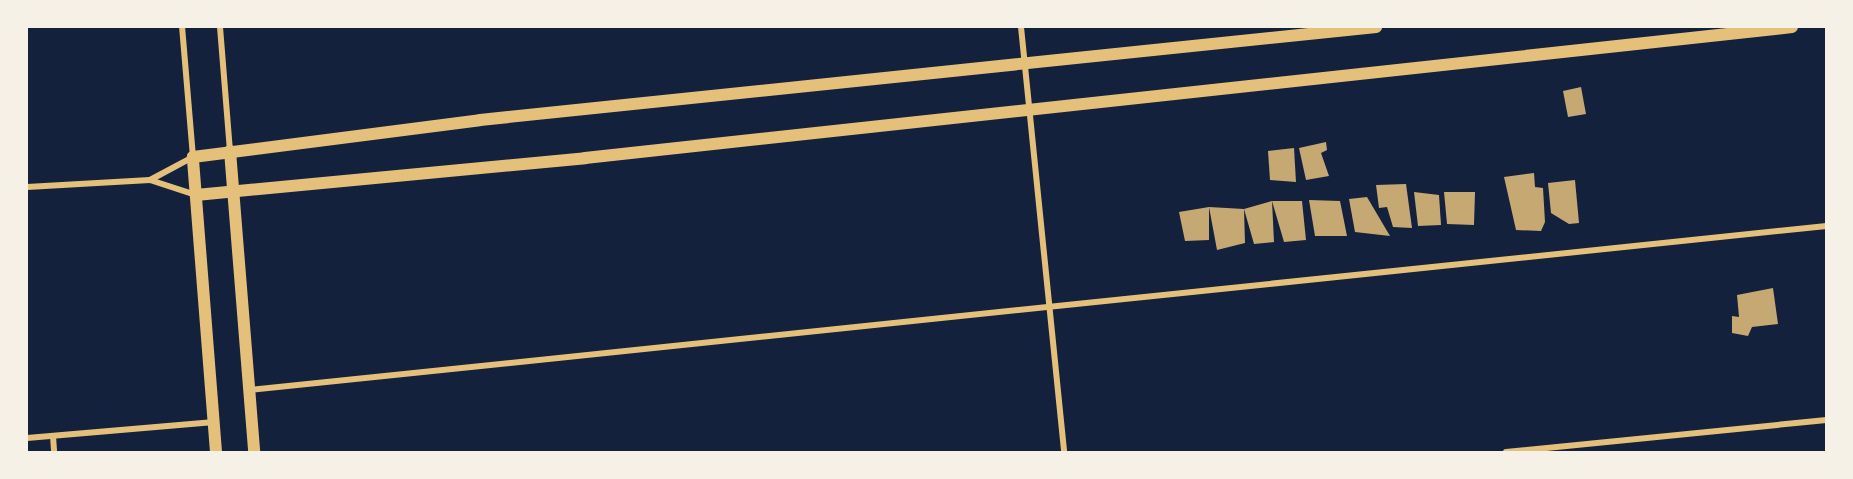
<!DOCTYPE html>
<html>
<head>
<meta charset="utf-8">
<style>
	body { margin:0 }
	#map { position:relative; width:1853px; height:479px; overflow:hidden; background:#14213d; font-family:"Nunito Sans",sans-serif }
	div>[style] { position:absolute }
	.building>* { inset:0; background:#c6a872 }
	.minor>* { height:6px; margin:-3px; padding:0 3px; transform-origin:3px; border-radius:3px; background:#e5c07b }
	.secondary>* { height:12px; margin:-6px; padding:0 6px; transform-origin:6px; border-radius:6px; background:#e5c07b }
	span { translate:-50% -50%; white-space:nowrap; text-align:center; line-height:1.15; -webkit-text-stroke:6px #f6f1e7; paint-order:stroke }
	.frame { position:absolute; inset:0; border:28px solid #f6f1e7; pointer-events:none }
</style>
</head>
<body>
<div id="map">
	<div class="building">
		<div style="clip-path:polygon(1581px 87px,1586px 114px,1568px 117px,1563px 91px)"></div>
		<div style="clip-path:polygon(1326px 142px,1327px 150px,1321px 153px,1329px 176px,1306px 180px,1299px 148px)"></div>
		<div style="clip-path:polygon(1294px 148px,1296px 182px,1270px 180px,1268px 151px)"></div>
		<div style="clip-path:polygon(1534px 173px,1535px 187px,1543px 188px,1545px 222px,1541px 231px,1516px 230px,1504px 177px)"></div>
		<div style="clip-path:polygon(1575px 180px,1579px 223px,1569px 224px,1551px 213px,1548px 183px)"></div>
		<div style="clip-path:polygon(1406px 184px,1412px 228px,1393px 227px,1387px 207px,1379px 208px,1376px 185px)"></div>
		<div style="clip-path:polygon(1414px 192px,1439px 195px,1441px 225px,1418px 226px)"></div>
		<div style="clip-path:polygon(1444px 192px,1475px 192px,1474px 225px,1447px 224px)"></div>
		<div style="clip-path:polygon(1367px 197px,1390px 236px,1355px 232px,1349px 199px)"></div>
		<div style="clip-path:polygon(1309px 200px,1340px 201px,1347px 236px,1315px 236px)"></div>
		<div style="clip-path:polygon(1272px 201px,1302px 201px,1306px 240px,1284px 242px)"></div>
		<div style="clip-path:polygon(1272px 201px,1274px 242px,1254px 244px,1244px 209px,1245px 243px,1217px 250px,1209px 207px,1244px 209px)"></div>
		<div style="clip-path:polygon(1209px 207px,1209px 240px,1185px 241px,1179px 212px)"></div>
		<div style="clip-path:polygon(1773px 288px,1778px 324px,1752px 327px,1748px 336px,1732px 333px,1732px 316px,1739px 317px,1737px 295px)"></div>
	</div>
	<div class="minor">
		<div style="left:220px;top:27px;width:124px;rotate:85.4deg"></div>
		<div style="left:1021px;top:27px;width:427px;rotate:84.2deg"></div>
		<div style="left:150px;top:180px;width:49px;rotate:-28.1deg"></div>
		<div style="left:193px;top:157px;width:130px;rotate:-94.8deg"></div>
		<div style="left:27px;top:187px;width:123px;rotate:-3.3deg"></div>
		<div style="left:150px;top:180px;width:48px;rotate:18.1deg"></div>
		<div style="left:250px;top:390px;width:1585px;rotate:-5.94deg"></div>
		<div style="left:53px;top:436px;width:16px;rotate:86deg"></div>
		<div style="left:27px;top:438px;width:188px;rotate:-4.9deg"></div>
		<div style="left:1506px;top:452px;width:322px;rotate:-5.7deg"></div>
	</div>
	<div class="secondary">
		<div style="left:230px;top:151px;width:302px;rotate:85.4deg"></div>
		<div style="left:196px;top:195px;width:391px;rotate:-5.4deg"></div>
		<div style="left:585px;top:158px;width:1214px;rotate:-6.19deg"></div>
		<div style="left:216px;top:452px;width:296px;rotate:-94.5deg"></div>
		<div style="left:193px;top:157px;width:289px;rotate:-7.3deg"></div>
		<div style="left:480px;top:120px;width:901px;rotate:-5.93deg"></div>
	</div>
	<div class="frame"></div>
</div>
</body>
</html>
